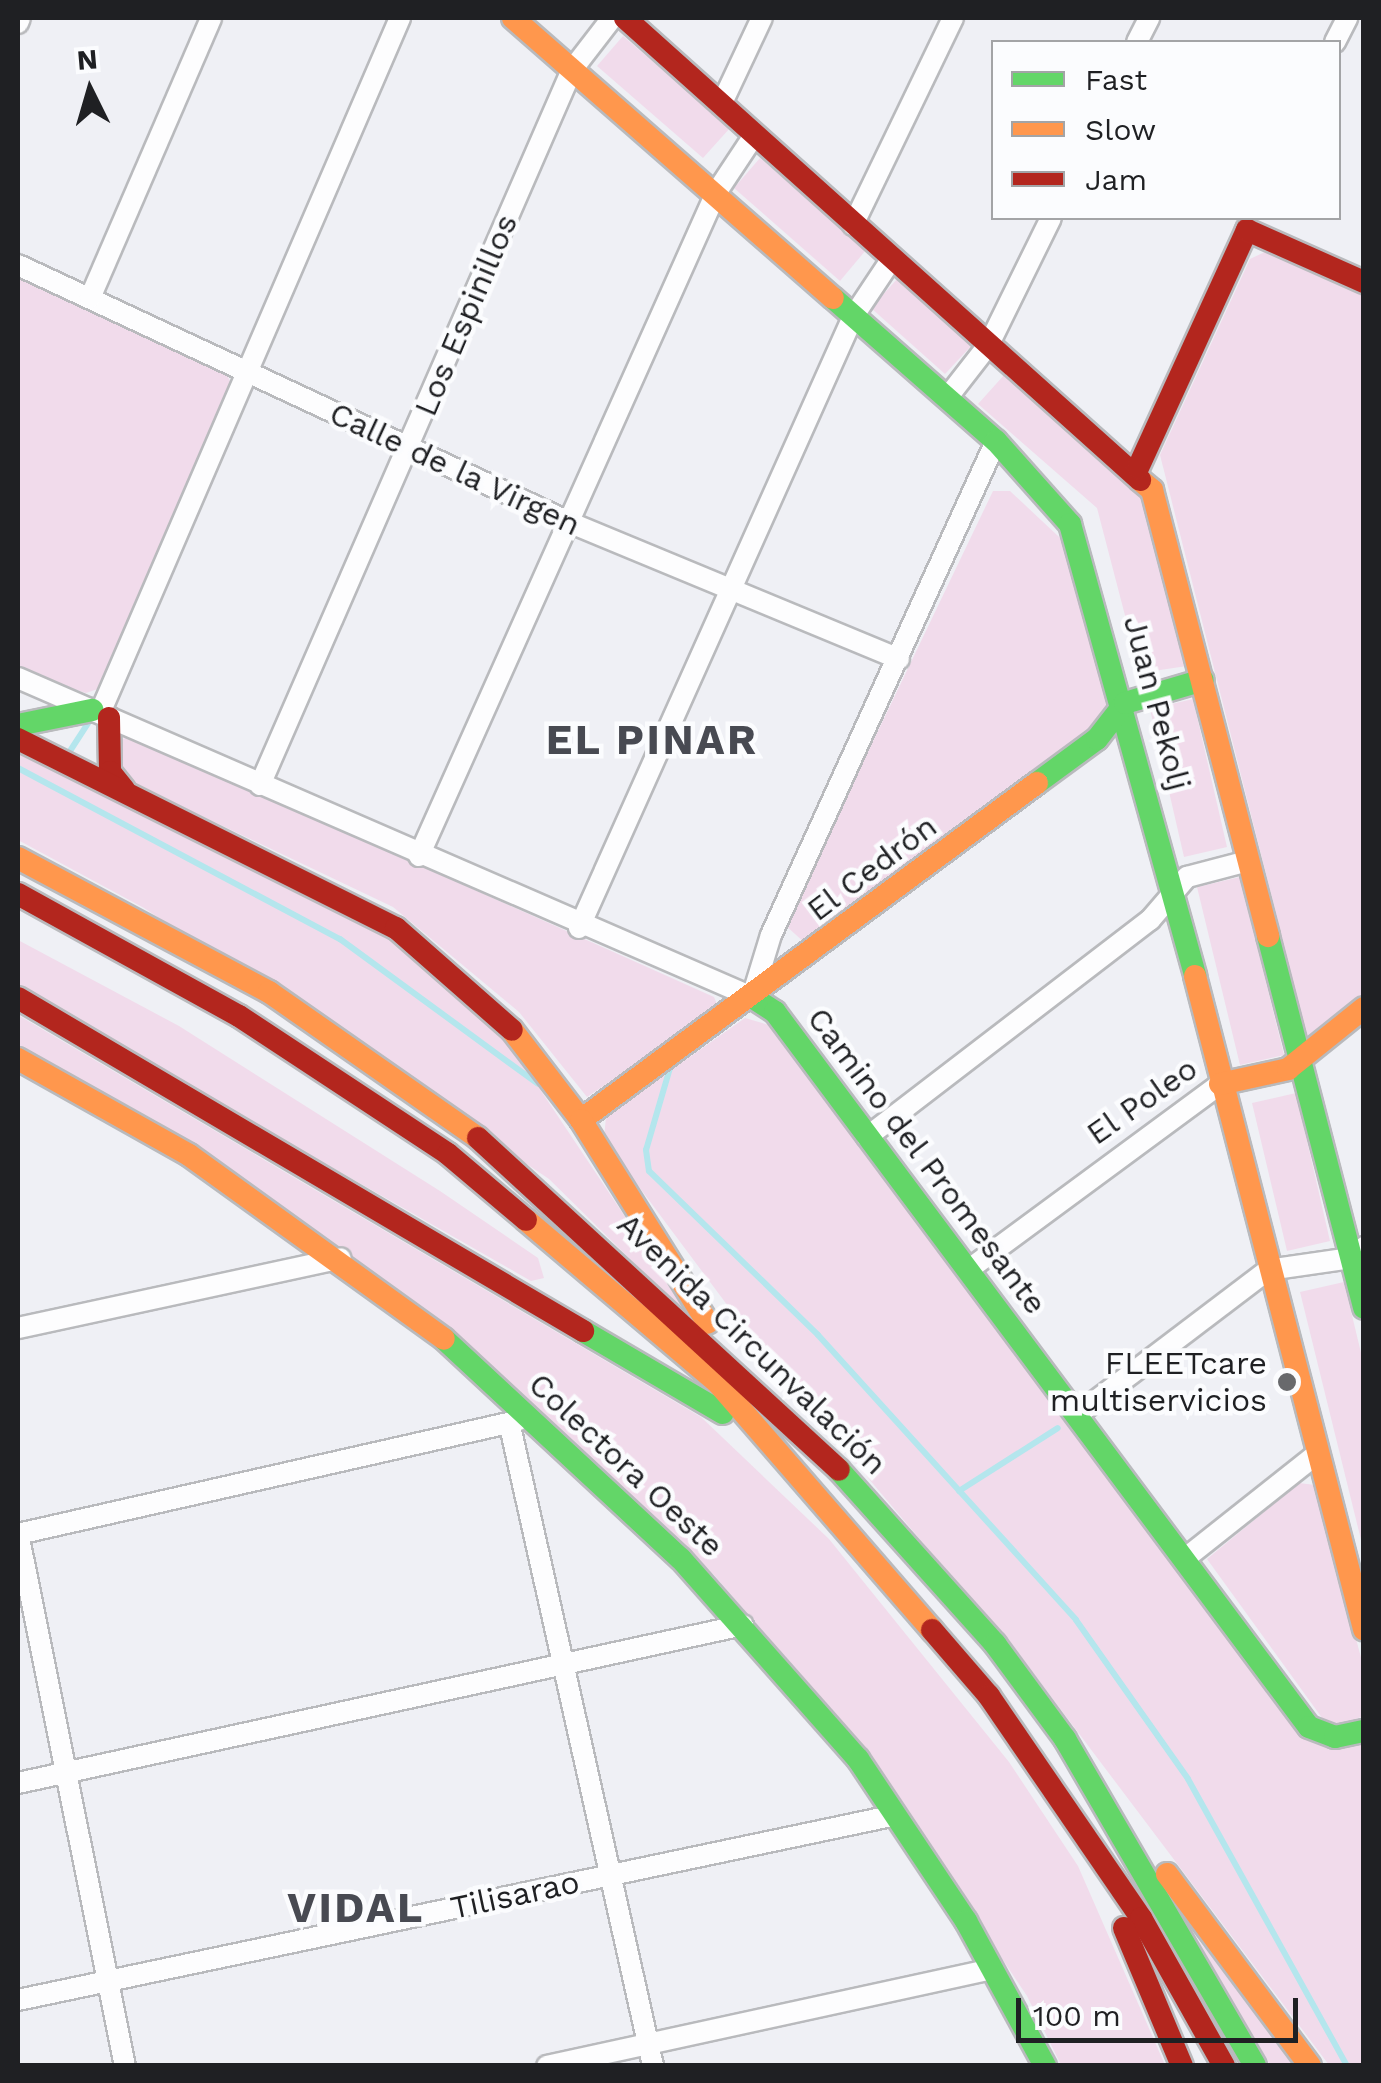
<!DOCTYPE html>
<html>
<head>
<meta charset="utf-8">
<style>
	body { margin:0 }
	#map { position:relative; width:1381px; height:2083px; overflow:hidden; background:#eff0f5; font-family:"Work Sans",sans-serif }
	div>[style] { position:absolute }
	.green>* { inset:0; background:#f1dbeb }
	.stream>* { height:6px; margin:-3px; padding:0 3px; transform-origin:3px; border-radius:3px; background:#b4e6ed }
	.roads { filter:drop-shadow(2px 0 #b9babd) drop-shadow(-2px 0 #b9babd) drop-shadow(0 2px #b9babd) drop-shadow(0 -2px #b9babd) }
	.street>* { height:20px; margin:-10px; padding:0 10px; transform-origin:10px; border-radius:10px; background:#fdfdfe }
	.fast>* { height:22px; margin:-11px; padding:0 11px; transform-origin:11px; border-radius:11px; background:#63d668 }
	.slow>* { height:22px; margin:-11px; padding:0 11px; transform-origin:11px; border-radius:11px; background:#ff974d }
	.jam>* { height:22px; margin:-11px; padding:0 11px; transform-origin:11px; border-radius:11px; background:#b3261e }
	.dots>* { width:28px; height:28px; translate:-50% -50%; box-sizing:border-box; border:5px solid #fbfcfe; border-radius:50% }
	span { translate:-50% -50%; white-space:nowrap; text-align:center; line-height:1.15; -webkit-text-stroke:9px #fbfcfe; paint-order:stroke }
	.street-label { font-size:32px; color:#1f2023 }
	.poi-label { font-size:32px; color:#1f2023 }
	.right { translate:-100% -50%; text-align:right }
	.district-label { font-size:42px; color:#484a52; font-weight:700; letter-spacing:2.5px }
	.frame { position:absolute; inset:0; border:20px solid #1f2023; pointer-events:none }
	.legend { position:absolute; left:991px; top:40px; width:350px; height:180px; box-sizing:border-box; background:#fbfcfe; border:2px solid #a3a4a6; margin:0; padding:12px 18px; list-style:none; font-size:30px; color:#1f2023 }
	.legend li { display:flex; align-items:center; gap:20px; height:50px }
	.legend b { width:50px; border:2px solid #a3a4a6 }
	.north { position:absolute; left:40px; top:40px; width:100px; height:100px; -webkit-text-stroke:8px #fbfcfe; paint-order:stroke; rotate:355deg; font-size:28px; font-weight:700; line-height:40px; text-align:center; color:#1f2023 }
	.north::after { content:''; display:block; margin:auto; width:35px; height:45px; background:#1f2023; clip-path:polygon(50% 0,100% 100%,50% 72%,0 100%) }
	.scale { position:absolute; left:1016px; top:1998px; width:282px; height:45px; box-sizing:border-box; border:5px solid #1f2023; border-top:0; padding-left:12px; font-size:30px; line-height:35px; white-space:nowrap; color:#1f2023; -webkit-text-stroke:8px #fbfcfe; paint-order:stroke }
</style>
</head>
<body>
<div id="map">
	<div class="green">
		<div style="clip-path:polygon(623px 36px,730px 128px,703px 158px,597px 66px)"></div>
		<div style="clip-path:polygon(760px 158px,866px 250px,840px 281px,734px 188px)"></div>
		<div style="clip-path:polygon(1269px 250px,1363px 294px,1363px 1001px,1308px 1040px,1160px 455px,1250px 259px)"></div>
		<div style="clip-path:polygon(18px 276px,224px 369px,233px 387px,101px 688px,86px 693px,18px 671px)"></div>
		<div style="clip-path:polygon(898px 278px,973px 344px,945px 374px,871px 308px)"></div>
		<div style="clip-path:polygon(1005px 374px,1142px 493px,1187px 666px,1140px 673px,1097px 508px,978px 404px)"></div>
		<div style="clip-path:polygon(993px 491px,1010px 491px,1073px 550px,1113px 690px,1107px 719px,805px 943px,785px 925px)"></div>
		<div style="clip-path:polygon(1193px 699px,1227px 847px,1184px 857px,1150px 709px)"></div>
		<div style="clip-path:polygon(131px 736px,714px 997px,719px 1009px,587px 1097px,519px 1012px,393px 907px,122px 778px,117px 741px)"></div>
		<div style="clip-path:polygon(18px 751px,387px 932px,505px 1037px,698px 1326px,549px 1179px,144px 908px,18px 840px)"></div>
		<div style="clip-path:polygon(1240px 877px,1284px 1055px,1240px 1065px,1197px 887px)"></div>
		<div style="clip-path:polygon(18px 940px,179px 1026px,440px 1191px,538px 1258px,544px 1278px,531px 1281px,18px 988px)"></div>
		<div style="clip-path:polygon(18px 1015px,701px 1417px,829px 1539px,1009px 1762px,1078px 1866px,1165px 2065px,1061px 2065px,1027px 1996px,848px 1729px,714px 1575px,444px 1323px,155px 1120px,18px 1046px)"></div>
		<div style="clip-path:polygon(745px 1018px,769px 1025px,1311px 1740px,1363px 1745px,1363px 2065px,1329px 2065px,1034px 1674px,769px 1361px,604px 1140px,606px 1116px)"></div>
		<div style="clip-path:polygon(1296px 1093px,1330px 1241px,1287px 1251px,1252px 1103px)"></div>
		<div style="clip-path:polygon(1344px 1282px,1363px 1361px,1363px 1548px,1300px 1292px)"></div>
		<div style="clip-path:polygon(1299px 1483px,1315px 1485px,1363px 1665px,1363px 1716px,1340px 1726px,1325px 1722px,1207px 1559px)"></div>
		<div style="clip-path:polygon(1197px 1939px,1305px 2065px,1270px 2065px)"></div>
	</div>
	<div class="stream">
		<div style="left:70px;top:751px;width:35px;rotate:-57deg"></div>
		<div style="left:18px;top:768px;width:365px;rotate:28deg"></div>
		<div style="left:340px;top:939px;width:245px;rotate:36.2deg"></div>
		<div style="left:670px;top:1068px;width:85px;rotate:106.3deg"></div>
		<div style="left:646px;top:1150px;width:21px;rotate:82deg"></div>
		<div style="left:649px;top:1171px;width:235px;rotate:44.1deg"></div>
		<div style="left:818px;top:1335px;width:384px;rotate:47.8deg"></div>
		<div style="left:1076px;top:1620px;width:194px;rotate:54.8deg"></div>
		<div style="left:1188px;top:1779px;width:328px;rotate:61deg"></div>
		<div style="left:959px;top:1491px;width:117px;rotate:-32.5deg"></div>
	</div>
	<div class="roads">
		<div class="street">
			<div style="left:18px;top:23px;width:5px;rotate:-68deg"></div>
			<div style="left:1137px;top:42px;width:27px;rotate:-63deg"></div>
			<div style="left:1335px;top:42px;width:27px;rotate:-63deg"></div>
			<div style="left:721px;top:105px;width:96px;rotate:-64.8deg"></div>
			<div style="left:853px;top:225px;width:230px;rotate:-64.2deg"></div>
			<div style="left:18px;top:265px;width:610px;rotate:25.01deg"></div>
			<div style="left:571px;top:523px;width:355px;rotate:22.5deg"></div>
			<div style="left:90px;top:298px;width:305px;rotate:-66.6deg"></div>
			<div style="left:947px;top:398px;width:68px;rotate:-52.1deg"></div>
			<div style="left:989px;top:344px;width:140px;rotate:-63.8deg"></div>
			<div style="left:18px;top:678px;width:800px;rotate:23.49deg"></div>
			<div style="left:752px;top:997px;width:65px;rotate:-73deg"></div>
			<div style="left:771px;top:935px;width:543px;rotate:-65.51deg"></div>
			<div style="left:100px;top:713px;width:757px;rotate:-66.65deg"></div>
			<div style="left:260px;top:785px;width:780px;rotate:-66.43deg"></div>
			<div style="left:572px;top:70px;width:66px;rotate:-52.4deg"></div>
			<div style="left:419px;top:856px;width:726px;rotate:-65.87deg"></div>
			<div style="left:716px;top:193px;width:67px;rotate:-56.5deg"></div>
			<div style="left:579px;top:928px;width:670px;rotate:-65.85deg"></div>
			<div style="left:853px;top:317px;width:69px;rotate:-56.3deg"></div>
			<div style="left:867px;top:1137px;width:357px;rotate:-37.5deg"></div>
			<div style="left:1150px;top:920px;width:57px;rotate:-49.3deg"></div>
			<div style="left:1187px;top:877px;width:63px;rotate:-14.7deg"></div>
			<div style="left:968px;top:1270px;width:313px;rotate:-36.4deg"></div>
			<div style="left:18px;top:1328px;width:330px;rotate:-12.2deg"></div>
			<div style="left:1077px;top:1415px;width:240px;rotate:-37.2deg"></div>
			<div style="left:1268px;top:1270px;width:84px;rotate:-8.2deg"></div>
			<div style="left:1351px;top:1258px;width:17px;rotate:-40deg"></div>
			<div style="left:510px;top:1426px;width:656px;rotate:77.4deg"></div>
			<div style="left:18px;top:1533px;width:544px;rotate:78.65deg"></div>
			<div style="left:18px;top:1534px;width:512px;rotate:-12.76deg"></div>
			<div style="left:1187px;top:1557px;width:166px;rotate:-38.4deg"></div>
			<div style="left:18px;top:1783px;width:742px;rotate:-12.29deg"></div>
			<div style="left:18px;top:2000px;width:897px;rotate:-11.9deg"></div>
			<div style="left:547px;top:2066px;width:455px;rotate:-12.3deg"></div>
		</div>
		<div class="fast">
			<div style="left:833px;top:298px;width:217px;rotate:41.3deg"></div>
			<div style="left:996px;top:441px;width:111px;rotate:48.3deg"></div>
			<div style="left:1070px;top:524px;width:469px;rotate:74.5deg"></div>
			<div style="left:18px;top:725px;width:76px;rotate:-11.5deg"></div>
			<div style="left:1037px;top:783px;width:74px;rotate:-36.3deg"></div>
			<div style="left:1097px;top:739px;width:46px;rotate:-52.1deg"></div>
			<div style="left:1125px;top:703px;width:81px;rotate:-16.4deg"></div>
			<div style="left:1268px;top:936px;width:384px;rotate:75.5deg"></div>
			<div style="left:752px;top:997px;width:27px;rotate:33deg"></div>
			<div style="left:775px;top:1012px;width:892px;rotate:53.25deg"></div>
			<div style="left:1309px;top:1727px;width:28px;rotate:21deg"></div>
			<div style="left:1335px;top:1737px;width:30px;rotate:-12deg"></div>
			<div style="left:583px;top:1331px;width:162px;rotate:30.4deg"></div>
			<div style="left:444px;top:1339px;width:323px;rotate:42.9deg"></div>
			<div style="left:681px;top:1559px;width:267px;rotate:48.5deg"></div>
			<div style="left:858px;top:1759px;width:195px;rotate:56.3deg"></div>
			<div style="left:966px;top:1921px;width:165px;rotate:61.4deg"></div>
			<div style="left:839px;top:1470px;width:234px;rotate:48.1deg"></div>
			<div style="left:995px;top:1644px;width:118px;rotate:53.6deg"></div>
			<div style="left:1065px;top:1739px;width:378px;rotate:59.8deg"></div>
		</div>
		<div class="slow">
			<div style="left:513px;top:18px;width:425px;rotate:41.2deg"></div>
			<div style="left:1140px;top:480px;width:16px;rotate:40deg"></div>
			<div style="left:1152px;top:490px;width:461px;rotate:75.4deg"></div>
			<div style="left:18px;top:858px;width:285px;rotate:28.1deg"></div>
			<div style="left:269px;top:992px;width:255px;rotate:34.9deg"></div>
			<div style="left:1195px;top:976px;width:675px;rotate:75.49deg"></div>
			<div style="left:512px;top:1030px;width:113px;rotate:52.5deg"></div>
			<div style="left:581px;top:1120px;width:567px;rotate:-36.47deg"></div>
			<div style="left:18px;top:1059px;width:196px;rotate:29.3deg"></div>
			<div style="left:189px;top:1155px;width:314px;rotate:35.8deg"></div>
			<div style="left:1220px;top:1084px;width:70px;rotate:-12.4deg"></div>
			<div style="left:1288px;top:1069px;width:97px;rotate:-38.8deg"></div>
			<div style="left:581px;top:1120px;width:239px;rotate:58deg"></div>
			<div style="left:526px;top:1220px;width:252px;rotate:40.3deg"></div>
			<div style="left:718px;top:1383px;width:327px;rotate:49.1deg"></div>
			<div style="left:1167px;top:1874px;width:239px;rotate:53.3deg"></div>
		</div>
		<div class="jam">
			<div style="left:625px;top:18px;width:692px;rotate:41.89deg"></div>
			<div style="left:1138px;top:468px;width:262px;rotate:-65.4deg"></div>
			<div style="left:1247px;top:230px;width:128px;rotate:24deg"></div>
			<div style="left:109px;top:718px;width:54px;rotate:88.9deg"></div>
			<div style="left:110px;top:772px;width:22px;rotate:51deg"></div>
			<div style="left:18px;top:739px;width:423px;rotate:26.6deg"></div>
			<div style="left:396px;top:928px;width:154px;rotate:41.3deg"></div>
			<div style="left:18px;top:894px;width:252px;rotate:28.9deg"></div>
			<div style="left:239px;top:1016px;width:250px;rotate:33.4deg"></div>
			<div style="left:448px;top:1154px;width:102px;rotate:40.2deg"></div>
			<div style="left:18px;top:998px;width:656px;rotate:30.51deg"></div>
			<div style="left:478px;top:1138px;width:490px;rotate:42.6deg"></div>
			<div style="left:932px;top:1630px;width:87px;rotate:49.2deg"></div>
			<div style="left:989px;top:1696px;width:269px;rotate:55.6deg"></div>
			<div style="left:1141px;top:1918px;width:170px;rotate:60.7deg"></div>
			<div style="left:1124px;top:1928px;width:150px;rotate:67.2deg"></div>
		</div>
	</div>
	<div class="dots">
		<div style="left:1287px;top:1382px;background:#68696c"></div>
	</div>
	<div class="street-label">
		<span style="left:466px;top:315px;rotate:-67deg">Los Espinillos</span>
		<span style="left:455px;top:469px;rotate:25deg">Calle de la Virgen</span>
		<span style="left:1157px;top:703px;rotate:75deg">Juan Pekolj</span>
		<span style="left:872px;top:868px;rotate:-37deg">El Cedrón</span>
		<span style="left:1142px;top:1101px;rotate:-35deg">El Poleo</span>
		<span style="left:927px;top:1161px;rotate:53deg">Camino del Promesante</span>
		<span style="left:752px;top:1344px;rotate:44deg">Avenida Circunvalación</span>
		<span style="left:626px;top:1465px;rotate:43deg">Colectora Oeste</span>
		<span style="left:515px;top:1895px;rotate:-12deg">Tilisarao</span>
	</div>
	<div class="poi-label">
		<span class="right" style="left:1267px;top:1382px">FLEETcare<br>multiservicios</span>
	</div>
	<div class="district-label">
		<span style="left:652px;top:740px">EL PINAR</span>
		<span style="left:356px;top:1908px">VIDAL</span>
	</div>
	<div class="frame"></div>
	<ul class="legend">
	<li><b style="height:12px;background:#63d668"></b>Fast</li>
	<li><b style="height:12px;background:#ff974d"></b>Slow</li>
	<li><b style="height:12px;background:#b3261e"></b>Jam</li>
	</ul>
	<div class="north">N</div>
	<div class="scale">100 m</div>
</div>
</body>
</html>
